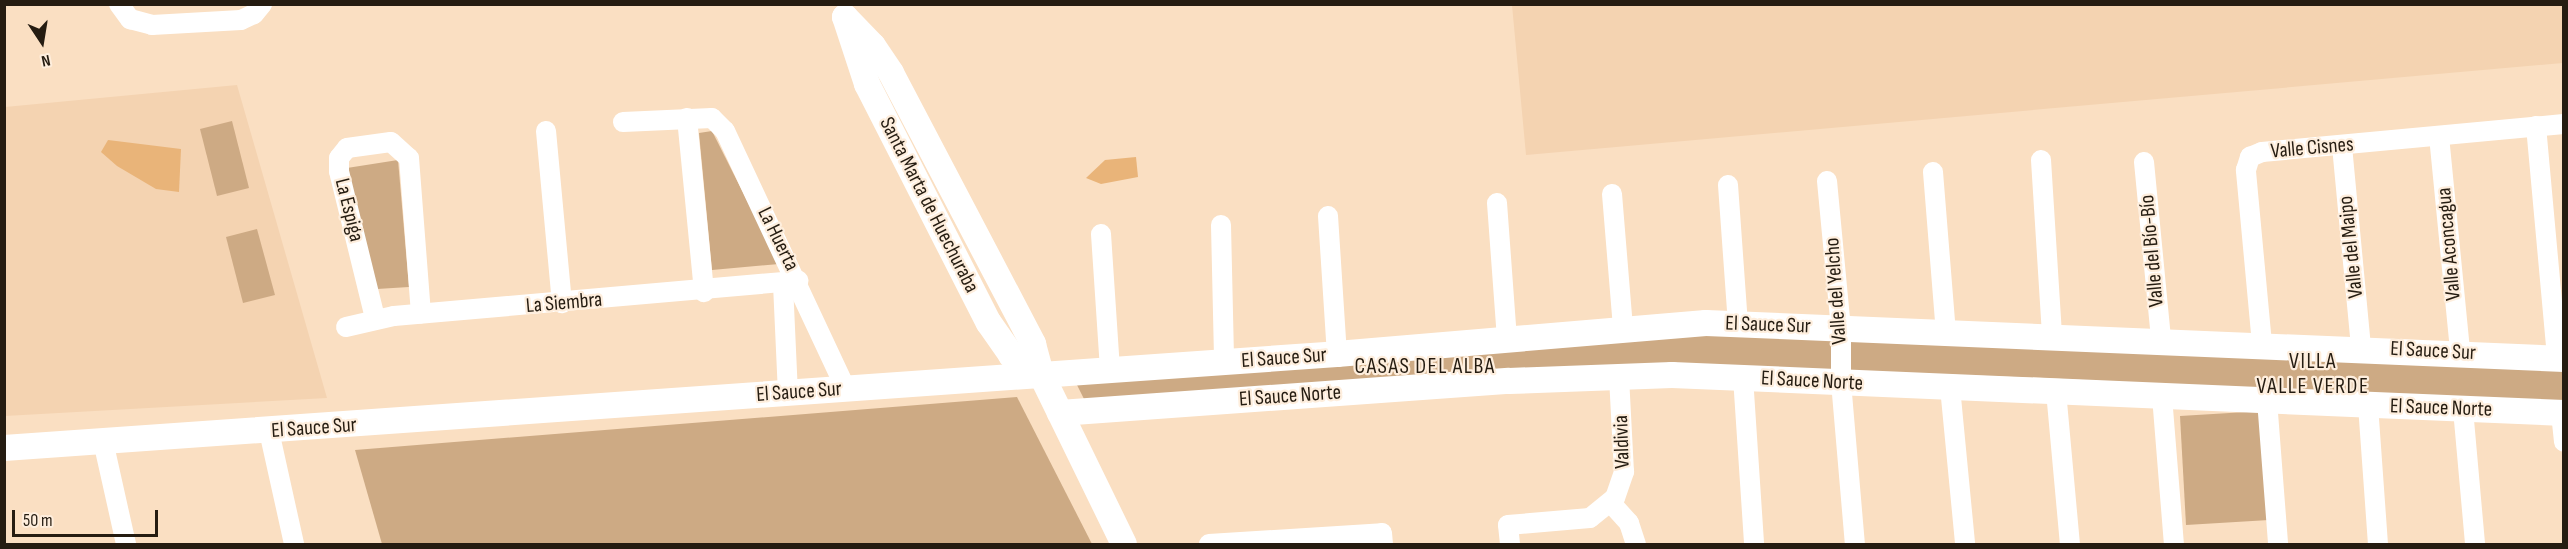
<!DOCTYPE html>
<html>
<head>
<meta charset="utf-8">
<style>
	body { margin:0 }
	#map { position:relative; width:2568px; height:549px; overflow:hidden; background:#fadfc2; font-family:"Sofia Sans Condensed",sans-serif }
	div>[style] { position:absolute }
	.built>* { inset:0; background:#f4d3b1 }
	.green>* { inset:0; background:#cdaa84 }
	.water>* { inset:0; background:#e9b479 }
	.minor>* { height:20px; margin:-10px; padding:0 10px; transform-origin:10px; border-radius:10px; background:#fff }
	.tertiary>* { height:26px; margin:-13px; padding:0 13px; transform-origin:13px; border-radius:13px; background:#fff }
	span { translate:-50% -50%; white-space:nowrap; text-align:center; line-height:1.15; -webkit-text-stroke:4.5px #feeedd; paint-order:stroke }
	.street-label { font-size:21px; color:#251c11 }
	.neighbourhood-label { font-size:22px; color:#251c11; letter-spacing:1.5px }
	.frame { position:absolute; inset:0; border:6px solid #251c11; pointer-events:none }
	.north { position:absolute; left:12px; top:12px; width:60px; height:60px; -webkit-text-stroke:4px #feeedd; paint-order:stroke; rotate:168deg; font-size:16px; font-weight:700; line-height:24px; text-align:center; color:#251c11 }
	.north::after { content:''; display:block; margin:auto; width:21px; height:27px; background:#251c11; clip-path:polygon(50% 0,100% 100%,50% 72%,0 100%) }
	.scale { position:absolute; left:12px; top:510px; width:146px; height:27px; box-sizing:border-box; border:3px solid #251c11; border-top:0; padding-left:8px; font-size:18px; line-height:21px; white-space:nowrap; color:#251c11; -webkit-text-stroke:4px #feeedd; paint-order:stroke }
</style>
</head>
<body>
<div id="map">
	<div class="built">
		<div style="clip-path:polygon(1512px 5px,2563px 5px,2563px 63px,1526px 155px)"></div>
		<div style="clip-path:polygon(237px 85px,327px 398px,5px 416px,5px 107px)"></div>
	</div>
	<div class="green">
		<div style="clip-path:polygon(232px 121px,249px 188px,217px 196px,200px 129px)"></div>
		<div style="clip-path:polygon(712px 131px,779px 264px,712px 270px,699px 133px)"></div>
		<div style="clip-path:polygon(398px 160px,409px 287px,377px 289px,347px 168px)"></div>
		<div style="clip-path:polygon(257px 229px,275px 295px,243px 303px,226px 237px)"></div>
		<div style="clip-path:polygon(1699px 330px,2563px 364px,2564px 405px,2044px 378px,1716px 366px,1087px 405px,1069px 369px)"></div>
		<div style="clip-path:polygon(1017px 397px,1092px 544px,382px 544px,355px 450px)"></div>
		<div style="clip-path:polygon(2263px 411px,2269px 520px,2186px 525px,2180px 416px)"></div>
	</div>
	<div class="water">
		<div style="clip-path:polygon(108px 140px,181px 149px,179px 192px,156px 189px,117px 166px,101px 152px)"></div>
		<div style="clip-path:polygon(1136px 157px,1138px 177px,1101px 184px,1086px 178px,1105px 160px)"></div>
	</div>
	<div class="minor">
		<div style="left:119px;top:4px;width:19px;rotate:54deg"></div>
		<div style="left:130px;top:19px;width:23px;rotate:15deg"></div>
		<div style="left:152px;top:25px;width:89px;rotate:-3.2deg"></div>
		<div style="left:241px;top:20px;width:14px;rotate:-25deg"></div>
		<div style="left:254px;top:14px;width:13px;rotate:-51deg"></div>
		<div style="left:687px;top:118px;width:175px;rotate:84.4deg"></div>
		<div style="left:623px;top:122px;width:89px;rotate:-2.6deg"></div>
		<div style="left:712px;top:118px;width:18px;rotate:45deg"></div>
		<div style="left:725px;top:131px;width:285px;rotate:64.9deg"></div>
		<div style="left:2536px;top:126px;width:233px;rotate:84.8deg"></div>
		<div style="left:546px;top:131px;width:173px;rotate:84.7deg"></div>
		<div style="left:2439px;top:136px;width:217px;rotate:84.4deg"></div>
		<div style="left:2342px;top:146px;width:203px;rotate:84.6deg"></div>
		<div style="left:2041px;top:160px;width:177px;rotate:86.4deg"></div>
		<div style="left:2144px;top:162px;width:179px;rotate:84.5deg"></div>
		<div style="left:1933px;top:172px;width:161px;rotate:85.4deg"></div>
		<div style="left:1827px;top:181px;width:149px;rotate:84.6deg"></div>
		<div style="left:1841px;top:329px;width:53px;rotate:90deg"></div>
		<div style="left:1841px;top:382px;width:163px;rotate:85.1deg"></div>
		<div style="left:1728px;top:185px;width:138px;rotate:85.9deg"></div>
		<div style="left:1612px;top:194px;width:134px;rotate:85.3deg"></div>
		<div style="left:1497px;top:203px;width:137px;rotate:85.8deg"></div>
		<div style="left:1328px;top:216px;width:138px;rotate:86.3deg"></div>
		<div style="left:1221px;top:225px;width:137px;rotate:88.7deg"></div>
		<div style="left:1101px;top:234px;width:135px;rotate:86.2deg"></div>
		<div style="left:783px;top:284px;width:109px;rotate:87.4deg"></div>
		<div style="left:375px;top:318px;width:151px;rotate:-103.8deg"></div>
		<div style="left:339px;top:171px;width:13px;rotate:-90deg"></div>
		<div style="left:339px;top:158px;width:13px;rotate:-51deg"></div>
		<div style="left:347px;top:148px;width:44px;rotate:-7.8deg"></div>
		<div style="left:391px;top:142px;width:24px;rotate:42deg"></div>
		<div style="left:409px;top:158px;width:156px;rotate:85.6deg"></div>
		<div style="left:346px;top:327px;width:49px;rotate:-12.9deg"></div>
		<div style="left:394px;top:316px;width:406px;rotate:-5deg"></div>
		<div style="left:2262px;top:344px;width:175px;rotate:-95.3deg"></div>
		<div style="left:2246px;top:170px;width:14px;rotate:-73deg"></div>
		<div style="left:2250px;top:157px;width:13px;rotate:-23deg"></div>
		<div style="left:2262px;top:152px;width:303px;rotate:-5.3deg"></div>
		<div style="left:1743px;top:377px;width:167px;rotate:86.2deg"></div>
		<div style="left:1950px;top:387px;width:158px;rotate:84.5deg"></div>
		<div style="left:2056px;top:391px;width:154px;rotate:84.8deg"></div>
		<div style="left:2162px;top:396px;width:148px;rotate:85.4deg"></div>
		<div style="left:2267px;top:400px;width:144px;rotate:85.6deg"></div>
		<div style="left:2368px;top:405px;width:139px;rotate:85.9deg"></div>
		<div style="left:2463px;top:409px;width:136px;rotate:84.9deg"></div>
		<div style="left:2561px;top:413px;width:29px;rotate:84deg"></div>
		<div style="left:269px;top:431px;width:116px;rotate:77.5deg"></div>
		<div style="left:103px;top:441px;width:106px;rotate:77.4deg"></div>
		<div style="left:1611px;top:503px;width:27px;rotate:48deg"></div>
		<div style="left:1629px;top:523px;width:22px;rotate:72deg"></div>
		<div style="left:1209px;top:544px;width:173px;rotate:-3.6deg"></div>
		<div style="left:1382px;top:533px;width:11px;rotate:85deg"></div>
		<div style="left:1510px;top:544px;width:19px;rotate:-96deg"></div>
		<div style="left:1508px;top:525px;width:82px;rotate:-4.9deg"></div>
		<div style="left:1590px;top:518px;width:32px;rotate:-39deg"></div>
		<div style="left:1615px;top:498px;width:28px;rotate:-71deg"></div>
		<div style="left:1624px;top:472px;width:96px;rotate:-93deg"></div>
	</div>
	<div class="tertiary">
		<div style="left:845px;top:17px;width:40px;rotate:46deg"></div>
		<div style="left:873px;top:46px;width:32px;rotate:56deg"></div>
		<div style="left:891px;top:73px;width:306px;rotate:62.3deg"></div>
		<div style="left:1033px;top:344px;width:31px;rotate:75deg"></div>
		<div style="left:1041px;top:374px;width:189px;rotate:64deg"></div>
		<div style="left:845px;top:17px;width:71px;rotate:71.8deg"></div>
		<div style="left:867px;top:84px;width:268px;rotate:63deg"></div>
		<div style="left:989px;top:323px;width:39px;rotate:55deg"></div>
		<div style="left:1011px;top:355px;width:36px;rotate:32deg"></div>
		<div style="left:1060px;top:413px;width:450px;rotate:-4.1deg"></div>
		<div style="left:1509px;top:381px;width:163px;rotate:-2.1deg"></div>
		<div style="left:1672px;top:375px;width:893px;rotate:2.44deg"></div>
		<div style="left:4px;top:448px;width:1336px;rotate:-4.03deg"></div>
		<div style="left:1337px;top:354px;width:370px;rotate:-4.8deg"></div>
		<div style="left:1706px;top:323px;width:859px;rotate:2.4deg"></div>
	</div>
	<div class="street-label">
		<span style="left:2312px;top:148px;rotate:-5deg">Valle Cisnes</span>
		<span style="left:929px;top:205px;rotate:63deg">Santa Marta de Huechuraba</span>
		<span style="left:349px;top:210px;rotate:76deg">La Espiga</span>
		<span style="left:778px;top:239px;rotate:64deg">La Huerta</span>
		<span style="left:2449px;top:244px;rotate:-95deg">Valle Aconcagua</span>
		<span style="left:2351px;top:247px;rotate:-96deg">Valle del Maipo</span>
		<span style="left:2152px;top:251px;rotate:-95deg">Valle del Bío-Bío</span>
		<span style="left:1836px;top:291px;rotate:-94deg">Valle del Yelcho</span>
		<span style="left:564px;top:303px;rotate:-5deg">La Siembra</span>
		<span style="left:1768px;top:325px;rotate:2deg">El Sauce Sur</span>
		<span style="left:2433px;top:351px;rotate:3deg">El Sauce Sur</span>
		<span style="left:1284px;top:358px;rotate:-4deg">El Sauce Sur</span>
		<span style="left:1812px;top:381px;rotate:3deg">El Sauce Norte</span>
		<span style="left:799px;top:392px;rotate:-4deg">El Sauce Sur</span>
		<span style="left:1290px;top:396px;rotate:-4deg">El Sauce Norte</span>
		<span style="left:2441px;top:408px;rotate:2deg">El Sauce Norte</span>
		<span style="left:314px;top:428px;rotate:-4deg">El Sauce Sur</span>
		<span style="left:1622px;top:442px;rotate:-92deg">Valdivia</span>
	</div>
	<div class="neighbourhood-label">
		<span style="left:2313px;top:374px">VILLA<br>VALLE VERDE</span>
		<span style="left:1425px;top:367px">CASAS DEL ALBA</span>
	</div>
	<div class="frame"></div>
	<div class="north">N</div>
	<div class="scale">50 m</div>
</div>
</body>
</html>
